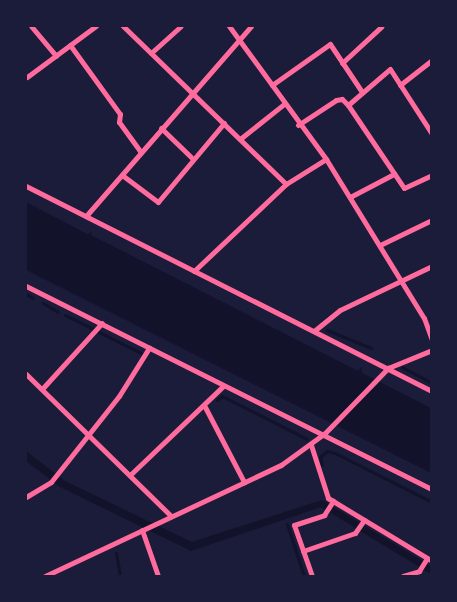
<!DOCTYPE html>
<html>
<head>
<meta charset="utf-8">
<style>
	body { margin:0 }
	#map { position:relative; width:457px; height:602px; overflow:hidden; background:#1b1b3a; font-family:Helvetica,sans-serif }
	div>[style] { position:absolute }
	.water>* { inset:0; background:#12122b }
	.stream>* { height:3px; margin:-1.5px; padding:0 1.5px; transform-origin:1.5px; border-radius:1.5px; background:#12122b }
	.minor>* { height:5px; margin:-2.5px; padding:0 2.5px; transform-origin:2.5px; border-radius:2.5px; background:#ff6b9d }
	span { translate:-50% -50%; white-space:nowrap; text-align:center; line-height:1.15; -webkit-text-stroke:6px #1b1b3a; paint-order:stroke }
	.frame { position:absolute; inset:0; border:27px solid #1b1b3a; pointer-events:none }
</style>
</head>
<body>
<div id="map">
	<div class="water">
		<div style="clip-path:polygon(26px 202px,87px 234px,92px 232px,91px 235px,358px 371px,361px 367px,362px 373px,431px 408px,431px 473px,26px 270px)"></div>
		<div style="clip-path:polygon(26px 451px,65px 481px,192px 542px,322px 500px,431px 566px,431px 574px,321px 507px,191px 551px,60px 487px,26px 461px)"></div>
	</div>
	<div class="stream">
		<div style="left:26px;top:294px;width:8px;rotate:30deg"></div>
		<div style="left:43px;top:303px;width:17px;rotate:31deg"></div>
		<div style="left:65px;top:315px;width:32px;rotate:26deg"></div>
		<div style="left:430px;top:318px;width:2px;rotate:-27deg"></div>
		<div style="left:327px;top:330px;width:48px;rotate:22.2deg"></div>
		<div style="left:99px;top:332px;width:47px;rotate:26.6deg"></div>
		<div style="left:402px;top:367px;width:34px;rotate:28deg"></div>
		<div style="left:217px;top:400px;width:6px;rotate:-39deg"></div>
		<div style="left:222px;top:396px;width:95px;rotate:26.8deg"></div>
		<div style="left:322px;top:465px;width:8px;rotate:-104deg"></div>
		<div style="left:320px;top:457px;width:9px;rotate:-41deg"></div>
		<div style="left:327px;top:451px;width:8px;rotate:14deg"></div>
		<div style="left:335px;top:453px;width:109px;rotate:26.8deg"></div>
		<div style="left:287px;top:524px;width:55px;rotate:71.9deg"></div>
		<div style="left:116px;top:553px;width:23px;rotate:80deg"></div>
	</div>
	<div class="minor">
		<div style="left:31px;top:26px;width:39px;rotate:50deg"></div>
		<div style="left:123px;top:26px;width:227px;rotate:44.1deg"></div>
		<div style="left:229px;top:26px;width:165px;rotate:53.9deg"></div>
		<div style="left:326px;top:159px;width:187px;rotate:58.4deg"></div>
		<div style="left:424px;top:318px;width:23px;rotate:70deg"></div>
		<div style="left:70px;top:45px;width:85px;rotate:54.1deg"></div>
		<div style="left:120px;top:114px;width:8px;rotate:97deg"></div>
		<div style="left:119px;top:122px;width:37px;rotate:54deg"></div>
		<div style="left:151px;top:53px;width:40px;rotate:-42deg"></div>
		<div style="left:342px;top:63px;width:54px;rotate:-42.8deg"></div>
		<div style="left:27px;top:77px;width:86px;rotate:-36.5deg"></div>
		<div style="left:272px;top:85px;width:71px;rotate:-35.3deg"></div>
		<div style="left:330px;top:44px;width:58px;rotate:56.3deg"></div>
		<div style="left:400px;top:85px;width:41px;rotate:-38deg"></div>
		<div style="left:348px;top:105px;width:100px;rotate:56deg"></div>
		<div style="left:404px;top:188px;width:31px;rotate:-25deg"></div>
		<div style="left:298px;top:125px;width:45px;rotate:-33.3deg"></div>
		<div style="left:336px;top:100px;width:6px;rotate:-9deg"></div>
		<div style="left:342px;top:99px;width:8px;rotate:45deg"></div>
		<div style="left:348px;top:105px;width:55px;rotate:-40.6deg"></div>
		<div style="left:390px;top:69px;width:77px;rotate:57.1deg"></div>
		<div style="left:161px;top:128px;width:42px;rotate:44deg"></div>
		<div style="left:240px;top:139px;width:56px;rotate:-38.5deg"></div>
		<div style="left:122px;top:175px;width:45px;rotate:36.9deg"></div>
		<div style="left:158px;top:202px;width:103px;rotate:-50.1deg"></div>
		<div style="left:26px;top:186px;width:455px;rotate:26.8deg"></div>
		<div style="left:350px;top:197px;width:50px;rotate:-27.6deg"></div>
		<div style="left:86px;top:216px;width:252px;rotate:-49deg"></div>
		<div style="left:380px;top:245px;width:58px;rotate:-25.7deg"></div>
		<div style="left:194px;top:271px;width:127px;rotate:-43.4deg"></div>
		<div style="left:286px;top:184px;width:47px;rotate:-32deg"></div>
		<div style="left:26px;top:286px;width:454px;rotate:26.6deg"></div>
		<div style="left:314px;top:331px;width:33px;rotate:-39deg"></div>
		<div style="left:340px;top:310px;width:102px;rotate:-25.6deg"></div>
		<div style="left:26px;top:374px;width:203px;rotate:44.4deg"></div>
		<div style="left:42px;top:389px;width:89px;rotate:-47.7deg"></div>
		<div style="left:205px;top:407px;width:85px;rotate:62.5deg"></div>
		<div style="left:311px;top:445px;width:56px;rotate:72.2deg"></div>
		<div style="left:328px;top:498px;width:122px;rotate:31.2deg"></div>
		<div style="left:130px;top:475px;width:129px;rotate:-43.7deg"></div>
		<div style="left:26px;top:497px;width:29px;rotate:-31deg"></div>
		<div style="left:51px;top:482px;width:110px;rotate:-51.7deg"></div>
		<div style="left:119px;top:396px;width:57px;rotate:-58deg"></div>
		<div style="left:142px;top:530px;width:49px;rotate:70.8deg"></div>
		<div style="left:303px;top:551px;width:55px;rotate:-19.1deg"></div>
		<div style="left:355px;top:533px;width:16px;rotate:-55deg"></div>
		<div style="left:45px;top:576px;width:261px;rotate:-25.2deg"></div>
		<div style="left:281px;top:465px;width:54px;rotate:-36deg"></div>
		<div style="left:325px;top:433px;width:91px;rotate:-45.9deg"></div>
		<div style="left:388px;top:368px;width:48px;rotate:-22.2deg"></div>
		<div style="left:312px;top:576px;width:54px;rotate:-109.4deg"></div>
		<div style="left:294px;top:525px;width:32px;rotate:-18deg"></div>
		<div style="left:324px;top:515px;width:17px;rotate:-57deg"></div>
		<div style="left:403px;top:576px;width:17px;rotate:-17deg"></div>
		<div style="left:419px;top:571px;width:15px;rotate:-58deg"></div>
	</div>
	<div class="frame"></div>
</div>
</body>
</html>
